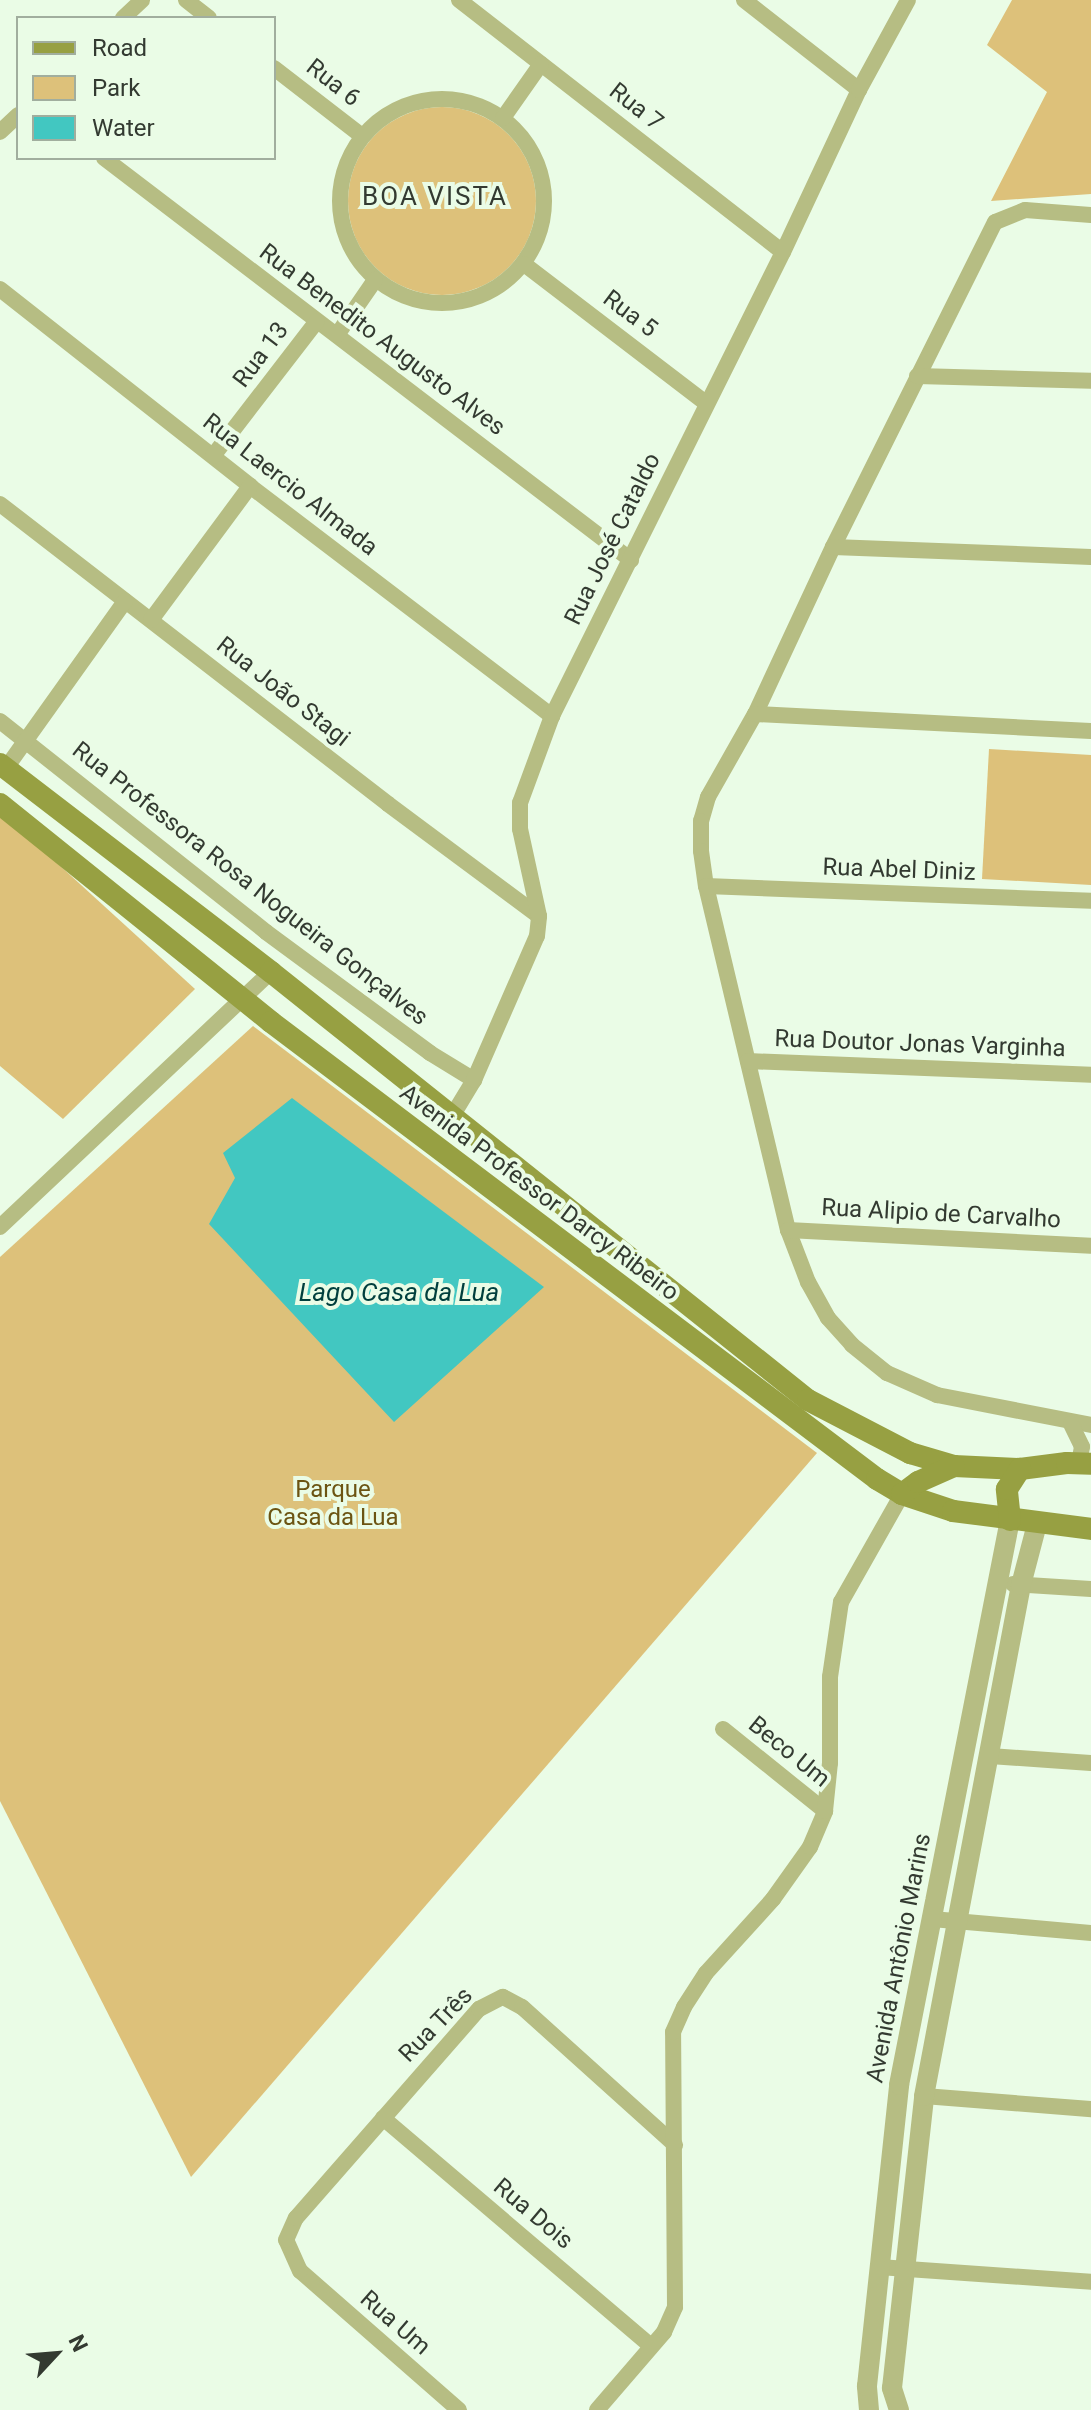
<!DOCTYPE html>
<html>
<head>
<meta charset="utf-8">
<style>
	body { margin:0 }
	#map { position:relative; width:1091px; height:2410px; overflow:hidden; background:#eafce6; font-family:Roboto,sans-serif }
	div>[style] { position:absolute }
	.green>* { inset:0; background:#ddc17a }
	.round { border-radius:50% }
	.water>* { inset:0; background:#42c7c1 }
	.minor>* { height:16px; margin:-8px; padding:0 8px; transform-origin:8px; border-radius:8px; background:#b6bd83 }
	.minor>.ring { margin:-8px; padding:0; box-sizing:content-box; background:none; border:16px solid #b6bd83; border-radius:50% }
	.tertiary>* { height:20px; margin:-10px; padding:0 10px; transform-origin:10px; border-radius:10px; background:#b6bd83 }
	.secondary>* { height:22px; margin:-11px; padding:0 11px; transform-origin:11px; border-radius:11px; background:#97a042 }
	span { translate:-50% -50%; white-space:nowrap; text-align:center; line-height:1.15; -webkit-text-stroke:8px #eafce6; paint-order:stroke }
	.street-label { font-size:24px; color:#333a31 }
	.park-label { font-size:24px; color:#6c5412 }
	.neighbourhood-label { font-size:26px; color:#333a31; letter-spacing:2px }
	.water-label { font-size:26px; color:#003f3d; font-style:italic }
	.legend { position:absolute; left:16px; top:16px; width:260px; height:144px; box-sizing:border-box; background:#eafce6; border:2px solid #a1ae9e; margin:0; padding:10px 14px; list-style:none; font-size:24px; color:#333a31 }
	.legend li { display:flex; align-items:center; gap:16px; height:40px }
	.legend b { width:40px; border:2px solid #a1ae9e }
	.north { position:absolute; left:16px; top:2314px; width:80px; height:80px; -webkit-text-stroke:6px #eafce6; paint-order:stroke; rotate:64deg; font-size:22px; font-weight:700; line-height:32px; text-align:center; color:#333a31 }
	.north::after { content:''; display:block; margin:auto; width:28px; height:36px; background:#333a31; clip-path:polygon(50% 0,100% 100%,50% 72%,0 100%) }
</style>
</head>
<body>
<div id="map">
	<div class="green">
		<div style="clip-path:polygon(1012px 0,1091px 0,1091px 194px,991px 201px,1047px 92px,987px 45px)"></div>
		<div class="round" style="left:348px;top:107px;width:188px;height:188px"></div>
		<div style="clip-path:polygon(989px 749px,1091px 755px,1091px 885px,982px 879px)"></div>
		<div style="clip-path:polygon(0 811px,195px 989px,63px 1119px,0 1066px)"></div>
		<div style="clip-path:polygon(253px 1026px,817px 1453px,191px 2177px,0 1801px,0 1257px)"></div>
	</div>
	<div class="water">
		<div style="clip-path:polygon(292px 1098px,544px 1287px,394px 1422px,209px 1224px,235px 1178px,223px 1153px)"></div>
	</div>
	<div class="minor">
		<div style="left:186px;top:0;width:29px;rotate:38deg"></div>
		<div style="left:459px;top:0;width:410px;rotate:37.9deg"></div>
		<div style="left:744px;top:0;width:146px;rotate:38deg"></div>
		<div style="left:123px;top:18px;width:26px;rotate:-43deg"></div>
		<div style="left:274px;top:68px;width:111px;rotate:37.7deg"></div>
		<div class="ring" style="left:340px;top:99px;width:188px;height:188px"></div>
		<div style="left:503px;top:118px;width:66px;rotate:-54.9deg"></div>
		<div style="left:0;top:132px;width:25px;rotate:-43deg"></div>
		<div style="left:104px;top:158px;width:663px;rotate:37.34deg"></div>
		<div style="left:1091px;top:215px;width:66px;rotate:-175.7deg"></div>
		<div style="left:1025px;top:210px;width:32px;rotate:158deg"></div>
		<div style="left:995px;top:222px;width:363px;rotate:116.5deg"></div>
		<div style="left:833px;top:547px;width:184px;rotate:115deg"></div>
		<div style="left:755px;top:714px;width:95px;rotate:119.5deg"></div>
		<div style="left:708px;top:797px;width:25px;rotate:106deg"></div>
		<div style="left:701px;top:821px;width:30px;rotate:90deg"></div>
		<div style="left:701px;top:851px;width:35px;rotate:82deg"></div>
		<div style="left:706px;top:886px;width:354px;rotate:76.6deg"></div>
		<div style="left:788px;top:1230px;width:56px;rotate:69deg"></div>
		<div style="left:808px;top:1282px;width:41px;rotate:60.9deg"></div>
		<div style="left:828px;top:1318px;width:36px;rotate:48deg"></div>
		<div style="left:852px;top:1345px;width:45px;rotate:38.7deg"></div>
		<div style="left:887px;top:1373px;width:55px;rotate:23.7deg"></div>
		<div style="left:937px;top:1395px;width:157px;rotate:11deg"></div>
		<div style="left:524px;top:264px;width:229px;rotate:37.4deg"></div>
		<div style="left:0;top:289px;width:318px;rotate:38.2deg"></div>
		<div style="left:250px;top:486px;width:380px;rotate:37.3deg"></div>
		<div style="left:337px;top:335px;width:67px;rotate:-55.4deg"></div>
		<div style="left:917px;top:376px;width:174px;rotate:1.6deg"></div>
		<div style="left:213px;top:456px;width:170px;rotate:-52.4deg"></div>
		<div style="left:0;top:504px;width:490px;rotate:37.7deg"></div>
		<div style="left:388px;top:804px;width:188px;rotate:36.6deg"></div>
		<div style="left:833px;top:547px;width:258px;rotate:2.2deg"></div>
		<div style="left:151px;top:620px;width:167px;rotate:-53.5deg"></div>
		<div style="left:755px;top:714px;width:336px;rotate:2.9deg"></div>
		<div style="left:0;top:721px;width:340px;rotate:38.4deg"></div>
		<div style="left:266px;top:932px;width:204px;rotate:36.4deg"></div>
		<div style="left:430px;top:1053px;width:52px;rotate:31.5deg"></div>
		<div style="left:6px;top:768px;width:205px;rotate:-54.5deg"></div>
		<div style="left:706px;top:886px;width:385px;rotate:2.2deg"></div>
		<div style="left:748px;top:1061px;width:343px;rotate:2.3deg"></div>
		<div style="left:451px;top:1118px;width:44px;rotate:-58.8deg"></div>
		<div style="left:474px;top:1080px;width:157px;rotate:-66.4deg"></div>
		<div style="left:537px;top:936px;width:20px;rotate:-84deg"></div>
		<div style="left:539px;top:916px;width:89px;rotate:-102.3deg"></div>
		<div style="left:520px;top:829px;width:26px;rotate:-90deg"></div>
		<div style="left:520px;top:803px;width:93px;rotate:-69.8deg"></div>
		<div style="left:552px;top:716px;width:518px;rotate:-63.53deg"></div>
		<div style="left:783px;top:252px;width:179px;rotate:-64.9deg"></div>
		<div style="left:859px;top:90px;width:102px;rotate:-61.4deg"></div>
		<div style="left:0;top:1227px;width:372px;rotate:-43.3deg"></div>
		<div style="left:788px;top:1230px;width:303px;rotate:3deg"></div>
		<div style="left:1071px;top:1424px;width:25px;rotate:64deg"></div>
		<div style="left:1082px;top:1447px;width:16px;rotate:101deg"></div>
		<div style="left:1013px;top:1584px;width:78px;rotate:3.7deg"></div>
		<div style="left:723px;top:1729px;width:131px;rotate:38.8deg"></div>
		<div style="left:990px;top:1756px;width:101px;rotate:4deg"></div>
		<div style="left:932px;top:1919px;width:160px;rotate:5deg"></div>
		<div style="left:924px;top:2096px;width:168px;rotate:4.5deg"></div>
		<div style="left:383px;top:2118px;width:352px;rotate:40.4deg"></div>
		<div style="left:879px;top:2267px;width:213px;rotate:4deg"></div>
		<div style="left:459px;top:2410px;width:211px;rotate:-138.8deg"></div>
		<div style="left:300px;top:2271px;width:34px;rotate:-114deg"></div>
		<div style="left:286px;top:2240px;width:24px;rotate:-66deg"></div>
		<div style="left:296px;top:2218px;width:278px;rotate:-48.8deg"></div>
		<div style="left:479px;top:2009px;width:27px;rotate:-27deg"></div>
		<div style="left:503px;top:1997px;width:21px;rotate:28deg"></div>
		<div style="left:522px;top:2007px;width:206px;rotate:42deg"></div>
		<div style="left:597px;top:2410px;width:103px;rotate:-49.3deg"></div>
		<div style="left:664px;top:2332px;width:27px;rotate:-66deg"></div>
		<div style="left:675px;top:2307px;width:275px;rotate:-90.4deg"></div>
		<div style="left:673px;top:2032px;width:27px;rotate:-66deg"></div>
		<div style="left:684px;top:2007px;width:40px;rotate:-57.1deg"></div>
		<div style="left:706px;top:1973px;width:100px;rotate:-47.8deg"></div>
		<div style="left:773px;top:1899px;width:64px;rotate:-54.6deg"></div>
		<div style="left:810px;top:1847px;width:39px;rotate:-67deg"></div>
		<div style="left:825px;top:1811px;width:48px;rotate:-84.1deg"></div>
		<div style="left:830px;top:1763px;width:86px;rotate:-90deg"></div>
		<div style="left:830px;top:1677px;width:76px;rotate:-81.7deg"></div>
		<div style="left:841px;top:1602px;width:124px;rotate:-60.5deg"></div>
	</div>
	<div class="tertiary">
		<div style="left:869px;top:2410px;width:24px;rotate:-95deg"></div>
		<div style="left:867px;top:2386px;width:303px;rotate:-83.9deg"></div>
		<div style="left:899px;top:2085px;width:576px;rotate:-78.89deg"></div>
		<div style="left:899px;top:2410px;width:23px;rotate:-108deg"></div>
		<div style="left:892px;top:2388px;width:294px;rotate:-83.7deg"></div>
		<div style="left:924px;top:2096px;width:520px;rotate:-79.25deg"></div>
		<div style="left:1021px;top:1585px;width:63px;rotate:-75.3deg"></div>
	</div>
	<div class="secondary">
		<div style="left:0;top:764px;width:342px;rotate:37.5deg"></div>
		<div style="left:271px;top:972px;width:687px;rotate:38.56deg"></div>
		<div style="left:808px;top:1400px;width:115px;rotate:27.5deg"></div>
		<div style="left:910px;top:1453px;width:46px;rotate:16.5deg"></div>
		<div style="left:954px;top:1466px;width:66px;rotate:2.6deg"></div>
		<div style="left:1020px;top:1469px;width:47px;rotate:-7.3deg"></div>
		<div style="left:1067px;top:1463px;width:24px;rotate:2deg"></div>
		<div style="left:0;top:804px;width:348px;rotate:38.8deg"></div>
		<div style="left:271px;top:1022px;width:759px;rotate:37.02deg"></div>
		<div style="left:877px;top:1479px;width:29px;rotate:31deg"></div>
		<div style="left:902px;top:1494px;width:54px;rotate:18.4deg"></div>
		<div style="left:953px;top:1511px;width:139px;rotate:7.4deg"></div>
		<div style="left:902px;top:1494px;width:20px;rotate:-37deg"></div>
		<div style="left:918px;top:1482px;width:39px;rotate:-24deg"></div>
		<div style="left:1010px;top:1520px;width:31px;rotate:-96deg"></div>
		<div style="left:1007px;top:1489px;width:24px;rotate:-57deg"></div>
	</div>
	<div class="street-label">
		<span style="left:333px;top:83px;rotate:38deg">Rua 6</span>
		<span style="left:636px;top:107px;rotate:38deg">Rua 7</span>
		<span style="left:630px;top:314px;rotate:37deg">Rua 5</span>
		<span style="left:382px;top:340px;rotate:37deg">Rua Benedito Augusto Alves</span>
		<span style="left:261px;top:355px;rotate:-53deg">Rua 13</span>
		<span style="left:290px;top:485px;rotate:38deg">Rua Laercio Almada</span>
		<span style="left:613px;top:539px;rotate:-64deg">Rua José Cataldo</span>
		<span style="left:283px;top:692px;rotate:38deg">Rua João Stagi</span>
		<span style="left:899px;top:870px;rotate:2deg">Rua Abel Diniz</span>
		<span style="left:250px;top:884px;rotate:38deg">Rua Professora Rosa Nogueira Gonçalves</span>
		<span style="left:920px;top:1044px;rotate:2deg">Rua Doutor Jonas Varginha</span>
		<span style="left:539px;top:1193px;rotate:37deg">Avenida Professor Darcy Ribeiro</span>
		<span style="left:941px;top:1214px;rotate:3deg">Rua Alipio de Carvalho</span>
		<span style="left:789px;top:1752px;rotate:39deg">Beco Um</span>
		<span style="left:899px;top:1958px;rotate:-79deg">Avenida Antônio Marins</span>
		<span style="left:436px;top:2025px;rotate:-46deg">Rua Três</span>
		<span style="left:533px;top:2214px;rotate:40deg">Rua Dois</span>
		<span style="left:395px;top:2323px;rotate:41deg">Rua Um</span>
	</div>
	<div class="park-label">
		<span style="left:333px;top:1504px">Parque<br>Casa da Lua</span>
	</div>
	<div class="neighbourhood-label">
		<span style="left:435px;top:197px">BOA VISTA</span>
	</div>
	<div class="water-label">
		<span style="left:399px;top:1293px">Lago Casa da Lua</span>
	</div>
	<ul class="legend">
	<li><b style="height:10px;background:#97a042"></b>Road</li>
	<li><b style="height:22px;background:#ddc17a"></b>Park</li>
	<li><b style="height:22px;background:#42c7c1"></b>Water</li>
	</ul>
	<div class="north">N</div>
</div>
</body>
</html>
